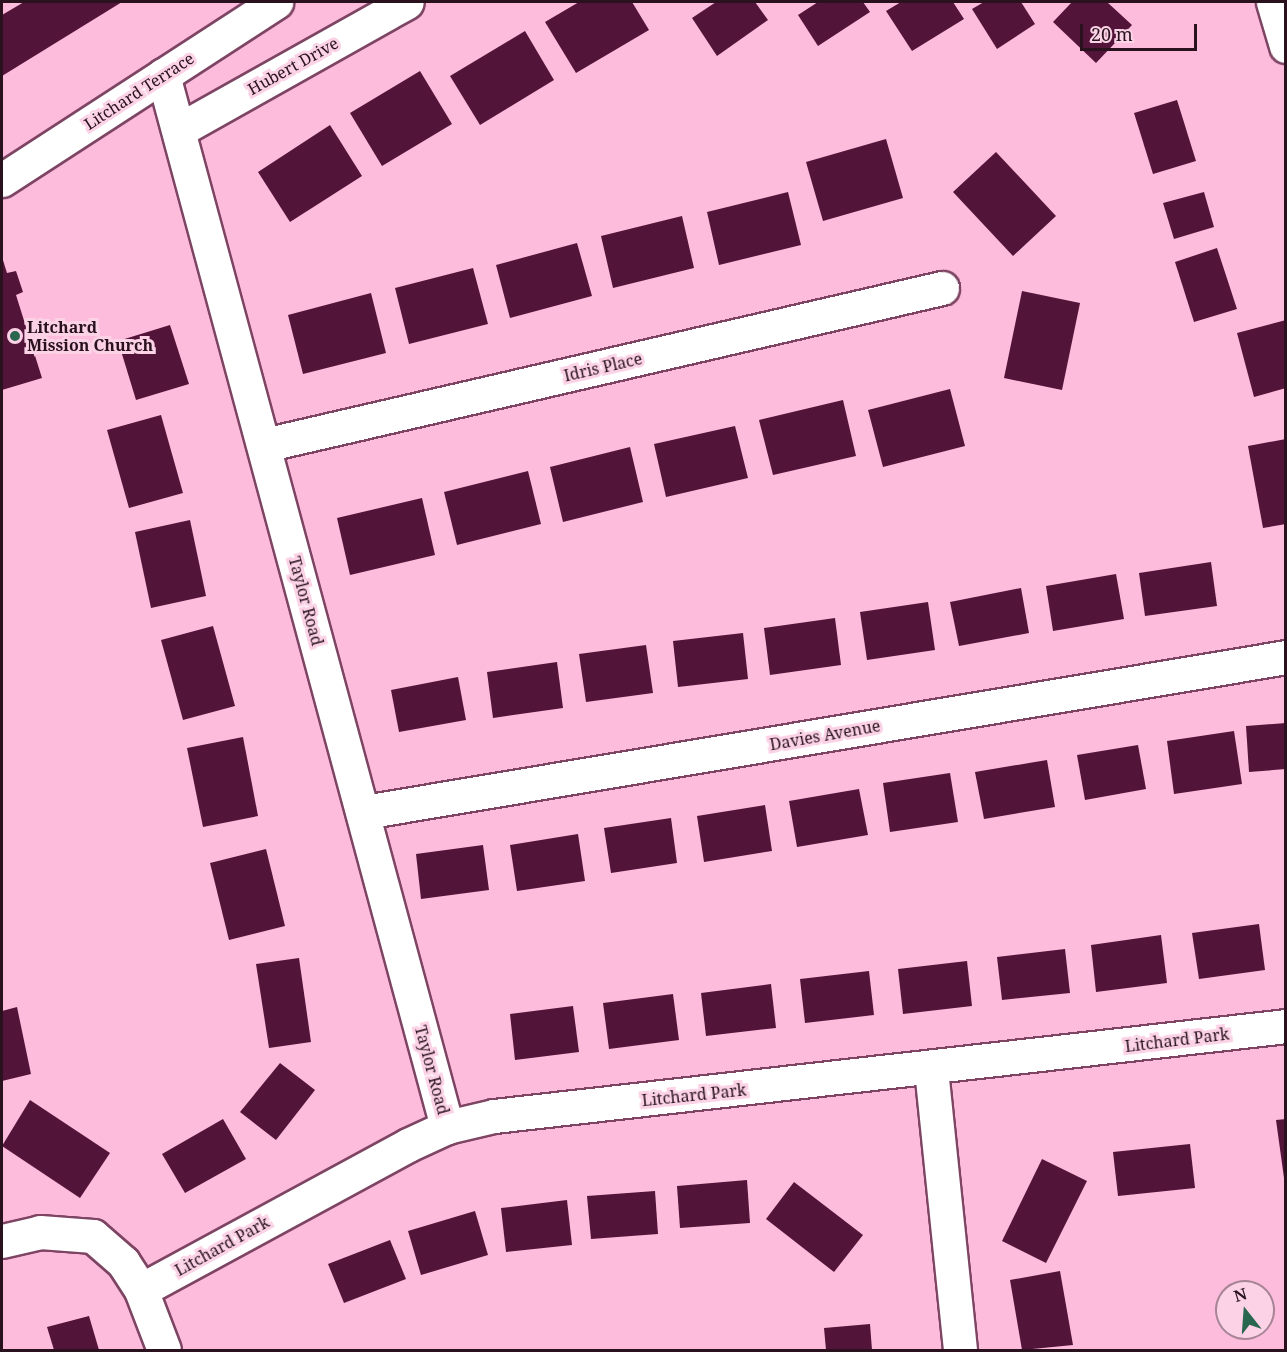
<!DOCTYPE html>
<html>
<head>
<meta charset="utf-8">
<style>
	body { margin:0 }
	#map { position:relative; width:1287px; height:1352px; overflow:hidden; background:#febcdd; font-family:"Noto Serif",serif }
	div>[style] { position:absolute }
	.building>* { inset:0; background:#53143a }
	.roads { filter:drop-shadow(2px 0 #7d4563) drop-shadow(-2px 0 #7d4563) drop-shadow(0 2px #7d4563) drop-shadow(0 -2px #7d4563) }
	.minor>* { height:33px; margin:-16.5px; padding:0 16.5px; transform-origin:16.5px; border-radius:16.5px; background:#fff }
	.major>* { height:33px; margin:-16.5px; padding:0 16.5px; transform-origin:16.5px; border-radius:16.5px; background:#fff }
	.dots>* { width:16px; height:16px; translate:-50% -50%; box-sizing:border-box; border:3px solid #fbd2e6; border-radius:50% }
	span { translate:-50% -50%; white-space:nowrap; text-align:center; line-height:1.15; -webkit-text-stroke:6px #fbd2e6; paint-order:stroke }
	.street-label { font-size:16px; color:#29121e }
	.poi-label { font-size:16px; color:#29121e; font-weight:700 }
	.left { translate:0 -50%; text-align:left }
	.frame { position:absolute; inset:0; border:3px solid #29121e; pointer-events:none }
	.north { position:absolute; left:1215px; top:1280px; width:60px; height:60px; box-sizing:border-box; background:#fbd2e6; border:2px solid #a78596; border-radius:50%; rotate:343deg; font-size:16px; font-weight:700; line-height:24px; text-align:center; color:#29121e }
	.north::after { content:''; display:block; margin:auto; width:21px; height:27px; background:#296650; clip-path:polygon(50% 0,100% 100%,50% 72%,0 100%) }
	.scale { position:absolute; left:1080px; top:24px; width:117px; height:27px; box-sizing:border-box; border:3px solid #29121e; border-top:0; padding-left:8px; font-size:18px; line-height:21px; white-space:nowrap; color:#29121e; -webkit-text-stroke:4px #fbd2e6; paint-order:stroke }
</style>
</head>
<body>
<div id="map">
	<div class="building">
		<div style="clip-path:polygon(24px 2px,122px 2px,2px 76px,2px 15px)"></div>
		<div style="clip-path:polygon(579px 2px,632px 2px,649px 30px,576px 73px,545px 22px)"></div>
		<div style="clip-path:polygon(716px 2px,755px 2px,768px 20px,717px 56px,692px 18px)"></div>
		<div style="clip-path:polygon(818px 2px,863px 2px,870px 12px,818px 46px,798px 15px)"></div>
		<div style="clip-path:polygon(901px 2px,953px 2px,964px 19px,912px 51px,886px 11px)"></div>
		<div style="clip-path:polygon(984px 2px,1021px 2px,1035px 24px,997px 49px,972px 9px)"></div>
		<div style="clip-path:polygon(1072px 2px,1107px 2px,1132px 25px,1096px 63px,1053px 22px)"></div>
		<div style="clip-path:polygon(525px 31px,554px 80px,480px 125px,450px 76px)"></div>
		<div style="clip-path:polygon(420px 71px,452px 124px,382px 166px,350px 113px)"></div>
		<div style="clip-path:polygon(1177px 100px,1196px 161px,1153px 174px,1134px 113px)"></div>
		<div style="clip-path:polygon(330px 125px,362px 176px,290px 222px,258px 172px)"></div>
		<div style="clip-path:polygon(886px 139px,903px 198px,823px 221px,806px 162px)"></div>
		<div style="clip-path:polygon(996px 152px,1056px 216px,1013px 256px,953px 192px)"></div>
		<div style="clip-path:polygon(788px 192px,801px 245px,719px 265px,707px 212px)"></div>
		<div style="clip-path:polygon(1204px 192px,1214px 227px,1174px 239px,1163px 203px)"></div>
		<div style="clip-path:polygon(682px 216px,694px 268px,613px 288px,601px 236px)"></div>
		<div style="clip-path:polygon(577px 243px,592px 296px,510px 318px,496px 265px)"></div>
		<div style="clip-path:polygon(1217px 248px,1237px 309px,1194px 322px,1175px 262px)"></div>
		<div style="clip-path:polygon(2px 257px,7px 273px,16px 271px,23px 292px,16px 295px,42px 378px,2px 390px)"></div>
		<div style="clip-path:polygon(473px 268px,488px 324px,409px 344px,395px 288px)"></div>
		<div style="clip-path:polygon(1022px 291px,1080px 303px,1062px 390px,1004px 378px)"></div>
		<div style="clip-path:polygon(371px 293px,386px 353px,303px 374px,288px 315px)"></div>
		<div style="clip-path:polygon(1286px 320px,1286px 388px,1254px 397px,1237px 333px)"></div>
		<div style="clip-path:polygon(170px 325px,189px 384px,136px 400px,118px 341px)"></div>
		<div style="clip-path:polygon(950px 389px,965px 446px,883px 467px,868px 410px)"></div>
		<div style="clip-path:polygon(843px 400px,856px 456px,773px 475px,759px 420px)"></div>
		<div style="clip-path:polygon(161px 415px,183px 493px,129px 508px,107px 430px)"></div>
		<div style="clip-path:polygon(735px 426px,748px 478px,666px 497px,654px 444px)"></div>
		<div style="clip-path:polygon(1286px 439px,1286px 524px,1263px 528px,1248px 446px)"></div>
		<div style="clip-path:polygon(630px 447px,643px 502px,563px 522px,550px 467px)"></div>
		<div style="clip-path:polygon(528px 471px,541px 524px,457px 545px,444px 492px)"></div>
		<div style="clip-path:polygon(422px 498px,435px 555px,350px 575px,337px 518px)"></div>
		<div style="clip-path:polygon(190px 520px,206px 596px,151px 608px,135px 532px)"></div>
		<div style="clip-path:polygon(1211px 562px,1217px 606px,1145px 616px,1139px 573px)"></div>
		<div style="clip-path:polygon(1116px 574px,1124px 619px,1053px 631px,1046px 586px)"></div>
		<div style="clip-path:polygon(1021px 588px,1029px 633px,959px 646px,950px 602px)"></div>
		<div style="clip-path:polygon(928px 602px,935px 650px,867px 660px,860px 612px)"></div>
		<div style="clip-path:polygon(835px 618px,841px 665px,770px 675px,764px 628px)"></div>
		<div style="clip-path:polygon(213px 626px,235px 706px,183px 720px,161px 640px)"></div>
		<div style="clip-path:polygon(743px 633px,748px 679px,678px 687px,673px 641px)"></div>
		<div style="clip-path:polygon(646px 645px,653px 693px,586px 702px,579px 654px)"></div>
		<div style="clip-path:polygon(557px 662px,563px 708px,493px 718px,487px 672px)"></div>
		<div style="clip-path:polygon(458px 677px,466px 720px,399px 732px,391px 690px)"></div>
		<div style="clip-path:polygon(1286px 723px,1286px 769px,1249px 772px,1246px 726px)"></div>
		<div style="clip-path:polygon(1234px 731px,1242px 784px,1174px 794px,1167px 741px)"></div>
		<div style="clip-path:polygon(243px 737px,258px 816px,203px 827px,187px 748px)"></div>
		<div style="clip-path:polygon(1138px 745px,1146px 789px,1085px 800px,1077px 755px)"></div>
		<div style="clip-path:polygon(1047px 760px,1055px 807px,984px 819px,975px 772px)"></div>
		<div style="clip-path:polygon(950px 773px,958px 822px,890px 832px,883px 783px)"></div>
		<div style="clip-path:polygon(859px 789px,868px 835px,797px 847px,789px 801px)"></div>
		<div style="clip-path:polygon(765px 805px,772px 851px,704px 862px,697px 816px)"></div>
		<div style="clip-path:polygon(671px 818px,677px 863px,611px 873px,604px 828px)"></div>
		<div style="clip-path:polygon(578px 834px,585px 881px,517px 891px,510px 845px)"></div>
		<div style="clip-path:polygon(483px 845px,489px 890px,421px 899px,416px 854px)"></div>
		<div style="clip-path:polygon(266px 849px,285px 926px,229px 940px,210px 863px)"></div>
		<div style="clip-path:polygon(1259px 924px,1265px 970px,1199px 979px,1192px 933px)"></div>
		<div style="clip-path:polygon(1161px 935px,1167px 983px,1096px 992px,1091px 945px)"></div>
		<div style="clip-path:polygon(1065px 949px,1070px 993px,1002px 1000px,997px 957px)"></div>
		<div style="clip-path:polygon(299px 958px,311px 1042px,269px 1048px,256px 964px)"></div>
		<div style="clip-path:polygon(967px 961px,972px 1006px,903px 1014px,898px 969px)"></div>
		<div style="clip-path:polygon(869px 971px,874px 1015px,805px 1023px,800px 979px)"></div>
		<div style="clip-path:polygon(771px 984px,776px 1028px,706px 1036px,701px 993px)"></div>
		<div style="clip-path:polygon(673px 994px,679px 1040px,609px 1049px,603px 1003px)"></div>
		<div style="clip-path:polygon(573px 1006px,579px 1052px,515px 1060px,510px 1014px)"></div>
		<div style="clip-path:polygon(17px 1007px,31px 1074px,2px 1081px,2px 1011px)"></div>
		<div style="clip-path:polygon(280px 1063px,315px 1090px,276px 1140px,240px 1112px)"></div>
		<div style="clip-path:polygon(30px 1100px,110px 1153px,80px 1198px,2px 1146px)"></div>
		<div style="clip-path:polygon(223px 1119px,246px 1159px,185px 1193px,162px 1154px)"></div>
		<div style="clip-path:polygon(1286px 1119px,1286px 1178px,1284px 1178px,1276px 1120px)"></div>
		<div style="clip-path:polygon(1190px 1144px,1195px 1188px,1118px 1196px,1113px 1152px)"></div>
		<div style="clip-path:polygon(1042px 1159px,1087px 1181px,1046px 1263px,1002px 1241px)"></div>
		<div style="clip-path:polygon(747px 1180px,750px 1223px,680px 1228px,677px 1186px)"></div>
		<div style="clip-path:polygon(794px 1182px,863px 1235px,834px 1272px,766px 1219px)"></div>
		<div style="clip-path:polygon(655px 1191px,658px 1234px,591px 1239px,587px 1196px)"></div>
		<div style="clip-path:polygon(567px 1200px,572px 1245px,506px 1252px,501px 1208px)"></div>
		<div style="clip-path:polygon(475px 1211px,488px 1255px,421px 1275px,408px 1231px)"></div>
		<div style="clip-path:polygon(390px 1240px,406px 1279px,344px 1303px,328px 1264px)"></div>
		<div style="clip-path:polygon(1060px 1271px,1073px 1345px,1022px 1350px,1010px 1280px)"></div>
		<div style="clip-path:polygon(89px 1316px,99px 1350px,54px 1350px,47px 1327px)"></div>
		<div style="clip-path:polygon(870px 1324px,872px 1350px,826px 1350px,824px 1328px)"></div>
	</div>
	<div class="roads">
		<div class="minor">
			<div style="left:163px;top:75px;width:1090px;rotate:74.89deg"></div>
			<div style="left:179px;top:130px;width:261px;rotate:-29.3deg"></div>
			<div style="left:2px;top:180px;width:327px;rotate:-33deg"></div>
			<div style="left:264px;top:445px;width:696px;rotate:-13.04deg"></div>
			<div style="left:364px;top:812px;width:935px;rotate:-9.54deg"></div>
			<div style="left:931px;top:1069px;width:282px;rotate:84.1deg"></div>
			<div style="left:2px;top:1241px;width:39px;rotate:-13deg"></div>
			<div style="left:40px;top:1232px;width:53px;rotate:4.3deg"></div>
			<div style="left:93px;top:1236px;width:40px;rotate:41deg"></div>
			<div style="left:123px;top:1262px;width:33px;rotate:57deg"></div>
			<div style="left:141px;top:1290px;width:64px;rotate:69deg"></div>
			<div style="left:141px;top:1290px;width:304px;rotate:-28.5deg"></div>
			<div style="left:408px;top:1145px;width:43px;rotate:-24.8deg"></div>
			<div style="left:447px;top:1127px;width:48px;rotate:-13.2deg"></div>
			<div style="left:494px;top:1116px;width:797px;rotate:-6.48deg"></div>
		</div>
		<div class="major">
			<div style="left:1273px;top:2px;width:46px;rotate:73.5deg"></div>
		</div>
	</div>
	<div class="dots">
		<div style="left:15px;top:336px;background:#296650"></div>
	</div>
	<div class="street-label">
		<span style="left:293px;top:66px;rotate:-29deg">Hubert Drive</span>
		<span style="left:139px;top:91px;rotate:-33deg">Litchard Terrace</span>
		<span style="left:603px;top:367px;rotate:-13deg">Idris Place</span>
		<span style="left:306px;top:601px;rotate:75deg">Taylor Road</span>
		<span style="left:825px;top:735px;rotate:-10deg">Davies Avenue</span>
		<span style="left:1177px;top:1040px;rotate:-7deg">Litchard Park</span>
		<span style="left:432px;top:1070px;rotate:75deg">Taylor Road</span>
		<span style="left:694px;top:1095px;rotate:-6deg">Litchard Park</span>
		<span style="left:222px;top:1246px;rotate:-29deg">Litchard Park</span>
	</div>
	<div class="poi-label">
		<span class="left" style="left:27px;top:336px">Litchard<br>Mission Church</span>
	</div>
	<div class="frame"></div>
	<div class="north">N</div>
	<div class="scale">20 m</div>
</div>
</body>
</html>
